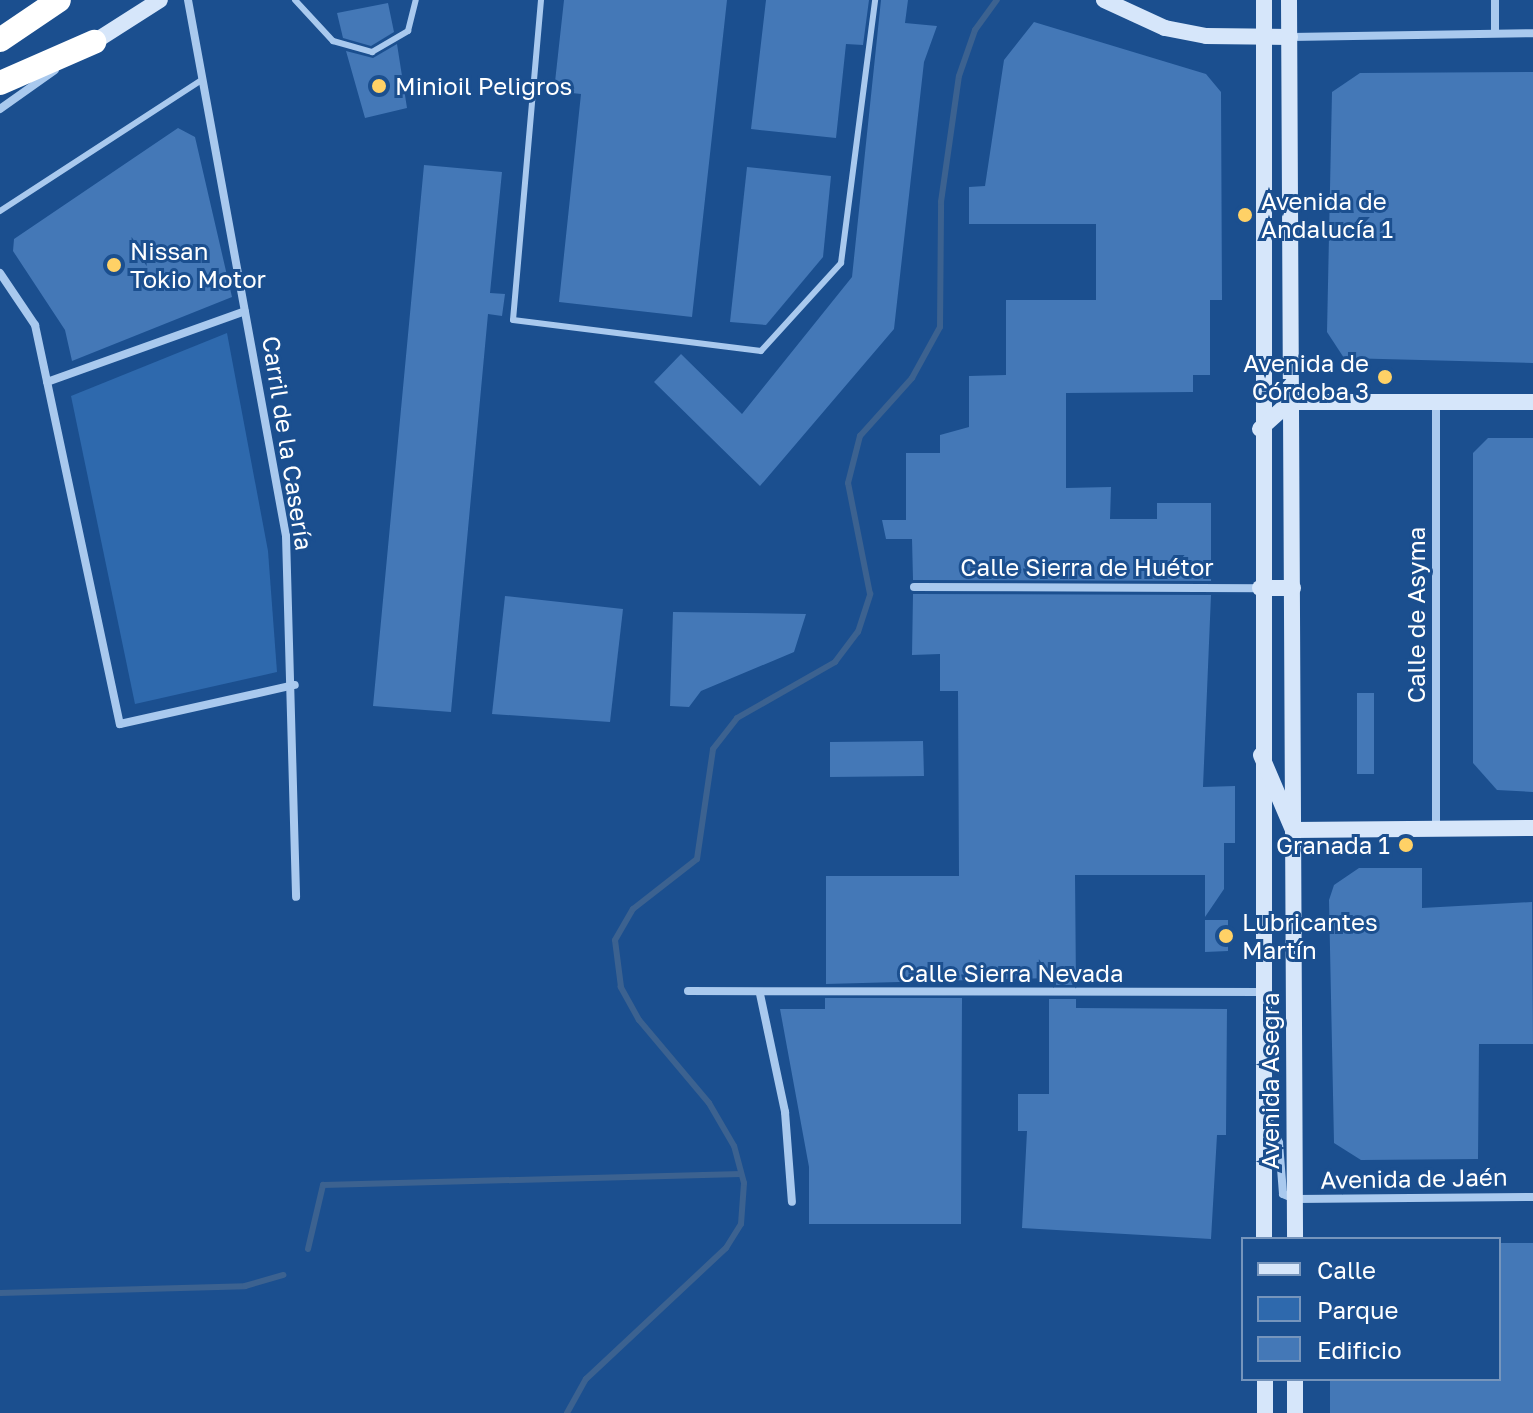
<!DOCTYPE html>
<html>
<head>
<meta charset="utf-8">
<style>
	body { margin:0 }
	#map { position:relative; width:1533px; height:1413px; overflow:hidden; background:#1b4f8f; font-family:"Golos Text",sans-serif }
	div>[style] { position:absolute }
	.green>* { inset:0; background:#2e69ad }
	.stream>* { height:6px; margin:-3px; padding:0 3px; transform-origin:3px; border-radius:3px; background:#3c6290 }
	.building>* { inset:0; background:#4478b7 }
	.lane>* { height:6px; margin:-3px; padding:0 3px; transform-origin:3px; border-radius:3px; background:#a9c9ee }
	.street>* { height:8px; margin:-4px; padding:0 4px; transform-origin:4px; border-radius:4px; background:#a9c9ee }
	.secondary>* { height:16px; margin:-8px; padding:0 8px; transform-origin:8px; border-radius:8px; background:#d6e6fa }
	.highway>* { height:24px; margin:-12px; padding:0 12px; transform-origin:12px; border-radius:12px; background:#fff }
	.dots>* { width:22px; height:22px; translate:-50% -50%; box-sizing:border-box; border:4px solid #1b4f8f; border-radius:50% }
	span { translate:-50% -50%; white-space:nowrap; text-align:center; line-height:1.15; -webkit-text-stroke:6px #1b4f8f; paint-order:stroke }
	.poi-label { font-size:24px; color:#fff }
	.left { translate:0 -50%; text-align:left }
	.right { translate:-100% -50%; text-align:right }
	.street-label { font-size:24px; color:#fff }
	.legend { position:absolute; left:1241px; top:1237px; width:260px; height:144px; box-sizing:border-box; background:#1b4f8f; border:2px solid #7695bc; margin:0; padding:10px 14px; list-style:none; font-size:24px; color:#fff }
	.legend li { display:flex; align-items:center; gap:16px; height:40px }
	.legend b { width:40px; border:2px solid #7695bc }
</style>
</head>
<body>
<div id="map">
	<div class="green">
		<div style="clip-path:polygon(227px 333px,268px 551px,277px 672px,135px 704px,71px 396px)"></div>
	</div>
	<div class="stream">
		<div style="left:308px;top:1249px;width:66px;rotate:-76.8deg"></div>
		<div style="left:323px;top:1185px;width:418px;rotate:-1.5deg"></div>
		<div style="left:0;top:1293px;width:245px;rotate:-1.6deg"></div>
		<div style="left:245px;top:1286px;width:40px;rotate:-16deg"></div>
		<div style="left:567px;top:1413px;width:39px;rotate:-61deg"></div>
		<div style="left:586px;top:1379px;width:192px;rotate:-43.1deg"></div>
		<div style="left:726px;top:1248px;width:28px;rotate:-58deg"></div>
		<div style="left:741px;top:1224px;width:41px;rotate:-85.8deg"></div>
		<div style="left:744px;top:1183px;width:38px;rotate:-105deg"></div>
		<div style="left:734px;top:1146px;width:50px;rotate:-120.2deg"></div>
		<div style="left:709px;top:1103px;width:109px;rotate:-130.1deg"></div>
		<div style="left:639px;top:1020px;width:38px;rotate:-119deg"></div>
		<div style="left:621px;top:987px;width:47px;rotate:-97.3deg"></div>
		<div style="left:615px;top:940px;width:36px;rotate:-60deg"></div>
		<div style="left:633px;top:909px;width:81px;rotate:-38deg"></div>
		<div style="left:697px;top:859px;width:111px;rotate:-81.7deg"></div>
		<div style="left:713px;top:749px;width:39px;rotate:-52deg"></div>
		<div style="left:737px;top:718px;width:113px;rotate:-29.7deg"></div>
		<div style="left:835px;top:662px;width:38px;rotate:-53deg"></div>
		<div style="left:858px;top:632px;width:40px;rotate:-72deg"></div>
		<div style="left:870px;top:594px;width:113px;rotate:-101.2deg"></div>
		<div style="left:848px;top:483px;width:49px;rotate:-75.7deg"></div>
		<div style="left:860px;top:436px;width:78px;rotate:-48.1deg"></div>
		<div style="left:912px;top:378px;width:58px;rotate:-61.2deg"></div>
		<div style="left:940px;top:327px;width:125px;rotate:-89.5deg"></div>
		<div style="left:941px;top:202px;width:127px;rotate:-81.9deg"></div>
		<div style="left:959px;top:76px;width:49px;rotate:-70.8deg"></div>
		<div style="left:975px;top:30px;width:37px;rotate:-54deg"></div>
	</div>
	<div class="building">
		<div style="clip-path:polygon(564px 0,727px 0,692px 317px,559px 302px,581px 94px,554px 91px)"></div>
		<div style="clip-path:polygon(766px 0,869px 0,863px 45px,846px 44px,836px 138px,751px 129px)"></div>
		<div style="clip-path:polygon(881px 0,908px 0,905px 23px,937px 26px,924px 62px,894px 329px,760px 486px,654px 382px,681px 354px,742px 414px,852px 277px)"></div>
		<div style="clip-path:polygon(388px 3px,394px 32px,371px 46px,343px 38px,337px 13px)"></div>
		<div style="clip-path:polygon(1034px 22px,1206px 74px,1221px 92px,1222px 300px,1210px 300px,1210px 375px,1193px 375px,1193px 392px,1066px 393px,1066px 488px,1111px 487px,1110px 519px,1157px 519px,1157px 503px,1211px 503px,1211px 581px,913px 580px,912px 539px,886px 539px,882px 520px,906px 520px,906px 453px,940px 453px,940px 435px,969px 427px,969px 376px,1006px 375px,1006px 300px,1096px 300px,1096px 224px,969px 224px,969px 187px,985px 186px,1004px 60px)"></div>
		<div style="clip-path:polygon(397px 44px,407px 108px,365px 118px,346px 51px,373px 58px)"></div>
		<div style="clip-path:polygon(1533px 72px,1533px 363px,1344px 358px,1327px 332px,1332px 92px,1360px 73px)"></div>
		<div style="clip-path:polygon(178px 128px,195px 137px,232px 297px,72px 361px,65px 330px,13px 251px,14px 239px)"></div>
		<div style="clip-path:polygon(424px 165px,502px 172px,490px 293px,505px 294px,502px 316px,488px 314px,451px 712px,373px 706px)"></div>
		<div style="clip-path:polygon(747px 167px,831px 176px,823px 257px,766px 325px,730px 322px)"></div>
		<div style="clip-path:polygon(1488px 438px,1533px 438px,1533px 792px,1497px 790px,1473px 763px,1473px 453px)"></div>
		<div style="clip-path:polygon(913px 594px,1211px 595px,1203px 787px,1235px 786px,1235px 843px,1224px 843px,1224px 889px,1205px 917px,1205px 875px,1075px 875px,1076px 985px,1049px 985px,1049px 978px,826px 984px,826px 876px,959px 876px,958px 691px,940px 691px,940px 654px,912px 655px)"></div>
		<div style="clip-path:polygon(505px 596px,623px 609px,610px 722px,492px 714px)"></div>
		<div style="clip-path:polygon(673px 612px,806px 614px,794px 652px,701px 691px,689px 707px,670px 706px)"></div>
		<div style="clip-path:polygon(1357px 693px,1374px 693px,1374px 774px,1357px 774px)"></div>
		<div style="clip-path:polygon(923px 741px,924px 776px,830px 777px,830px 742px)"></div>
		<div style="clip-path:polygon(1359px 868px,1422px 868px,1422px 908px,1532px 902px,1533px 1044px,1479px 1044px,1478px 1159px,1361px 1160px,1334px 1143px,1329px 900px,1334px 885px)"></div>
		<div style="clip-path:polygon(1205px 920px,1228px 920px,1228px 951px,1205px 952px)"></div>
		<div style="clip-path:polygon(825px 998px,962px 998px,961px 1224px,809px 1224px,809px 1167px,780px 1009px,825px 1009px)"></div>
		<div style="clip-path:polygon(1049px 999px,1076px 999px,1076px 1008px,1227px 1009px,1226px 1135px,1217px 1135px,1211px 1239px,1022px 1228px,1027px 1131px,1018px 1131px,1018px 1094px,1049px 1094px)"></div>
		<div style="clip-path:polygon(1499px 1243px,1533px 1243px,1533px 1413px,1330px 1413px,1330px 1379px,1499px 1379px)"></div>
	</div>
	<div class="lane">
		<div style="left:295px;top:0;width:56px;rotate:47.2deg"></div>
		<div style="left:333px;top:41px;width:41px;rotate:15.8deg"></div>
		<div style="left:372px;top:52px;width:42px;rotate:-30.3deg"></div>
		<div style="left:408px;top:31px;width:32px;rotate:-76deg"></div>
		<div style="left:541px;top:0;width:321px;rotate:95deg"></div>
		<div style="left:513px;top:320px;width:250px;rotate:7.1deg"></div>
		<div style="left:761px;top:351px;width:119px;rotate:-47.7deg"></div>
		<div style="left:841px;top:263px;width:265px;rotate:-82.6deg"></div>
		<div style="left:0;top:211px;width:239px;rotate:-33deg"></div>
	</div>
	<div class="street">
		<div style="left:188px;top:0;width:545px;rotate:79.64deg"></div>
		<div style="left:286px;top:536px;width:361px;rotate:88.4deg"></div>
		<div style="left:1495px;top:33px;width:33px;rotate:-90deg"></div>
		<div style="left:1291px;top:37px;width:242px;rotate:-0.9deg"></div>
		<div style="left:0;top:109px;width:67px;rotate:-35.3deg"></div>
		<div style="left:0;top:273px;width:63px;rotate:56.1deg"></div>
		<div style="left:35px;top:325px;width:408px;rotate:78deg"></div>
		<div style="left:120px;top:724px;width:179px;rotate:-12.6deg"></div>
		<div style="left:47px;top:382px;width:210px;rotate:-19.7deg"></div>
		<div style="left:1436px;top:403px;width:425px;rotate:90deg"></div>
		<div style="left:914px;top:587px;width:346px;rotate:0.2deg"></div>
		<div style="left:688px;top:991px;width:574px;rotate:0.1deg"></div>
		<div style="left:760px;top:994px;width:121px;rotate:78deg"></div>
		<div style="left:785px;top:1112px;width:90px;rotate:85.6deg"></div>
		<div style="left:1268px;top:1118px;width:27px;rotate:66deg"></div>
		<div style="left:1279px;top:1143px;width:51px;rotate:85.5deg"></div>
		<div style="left:1283px;top:1194px;width:13px;rotate:23deg"></div>
		<div style="left:1295px;top:1199px;width:238px;rotate:-0.5deg"></div>
	</div>
	<div class="secondary">
		<div style="left:1104px;top:0;width:67px;rotate:24.7deg"></div>
		<div style="left:1165px;top:28px;width:42px;rotate:11deg"></div>
		<div style="left:1206px;top:36px;width:84px;rotate:0.7deg"></div>
		<div style="left:1264px;top:0;width:1239px;rotate:90deg"></div>
		<div style="left:1289px;top:0;width:1239px;rotate:89.72deg"></div>
		<div style="left:94px;top:42px;width:78px;rotate:-32.5deg"></div>
		<div style="left:1290px;top:402px;width:243px"></div>
		<div style="left:1260px;top:429px;width:40px;rotate:-42deg"></div>
		<div style="left:1260px;top:588px;width:33px"></div>
		<div style="left:1261px;top:755px;width:82px;rotate:66.9deg"></div>
		<div style="left:1293px;top:830px;width:240px;rotate:-0.5deg"></div>
		<div style="left:1265px;top:1379px;width:34px;rotate:90deg"></div>
		<div style="left:1295px;top:1379px;width:34px;rotate:90deg"></div>
	</div>
	<div class="highway">
		<div style="left:0;top:40px;width:71px;rotate:-34.1deg"></div>
		<div style="left:0;top:83px;width:103px;rotate:-23.6deg"></div>
	</div>
	<div class="dots">
		<div style="left:379px;top:86px;background:#ffd166"></div>
		<div style="left:1245px;top:215px;background:#ffd166"></div>
		<div style="left:114px;top:265px;background:#ffd166"></div>
		<div style="left:1385px;top:377px;background:#ffd166"></div>
		<div style="left:1406px;top:845px;background:#ffd166"></div>
		<div style="left:1226px;top:936px;background:#ffd166"></div>
	</div>
	<div class="poi-label">
		<span class="left" style="left:395px;top:86px">Minioil Peligros</span>
		<span class="left" style="left:1261px;top:215px">Avenida de<br>Andalucía 1</span>
		<span class="left" style="left:130px;top:265px">Nissan<br>Tokio Motor</span>
		<span class="right" style="left:1369px;top:377px">Avenida de<br>Córdoba 3</span>
		<span class="right" style="left:1390px;top:845px">Granada 1</span>
		<span class="left" style="left:1242px;top:936px">Lubricantes<br>Martín</span>
	</div>
	<div class="street-label">
		<span style="left:288px;top:443px;rotate:81deg">Carril de la Casería</span>
		<span style="left:1087px;top:567px">Calle Sierra de Huétor</span>
		<span style="left:1416px;top:615px;rotate:-90deg">Calle de Asyma</span>
		<span style="left:1011px;top:973px">Calle Sierra Nevada</span>
		<span style="left:1270px;top:1081px;rotate:-90deg">Avenida Asegra</span>
		<span style="left:1414px;top:1178px;rotate:-1deg">Avenida de Jaén</span>
	</div>
	<ul class="legend">
	<li><b style="height:10px;background:#d6e6fa"></b>Calle</li>
	<li><b style="height:22px;background:#2e69ad"></b>Parque</li>
	<li><b style="height:22px;background:#4478b7"></b>Edificio</li>
	</ul>
</div>
</body>
</html>
